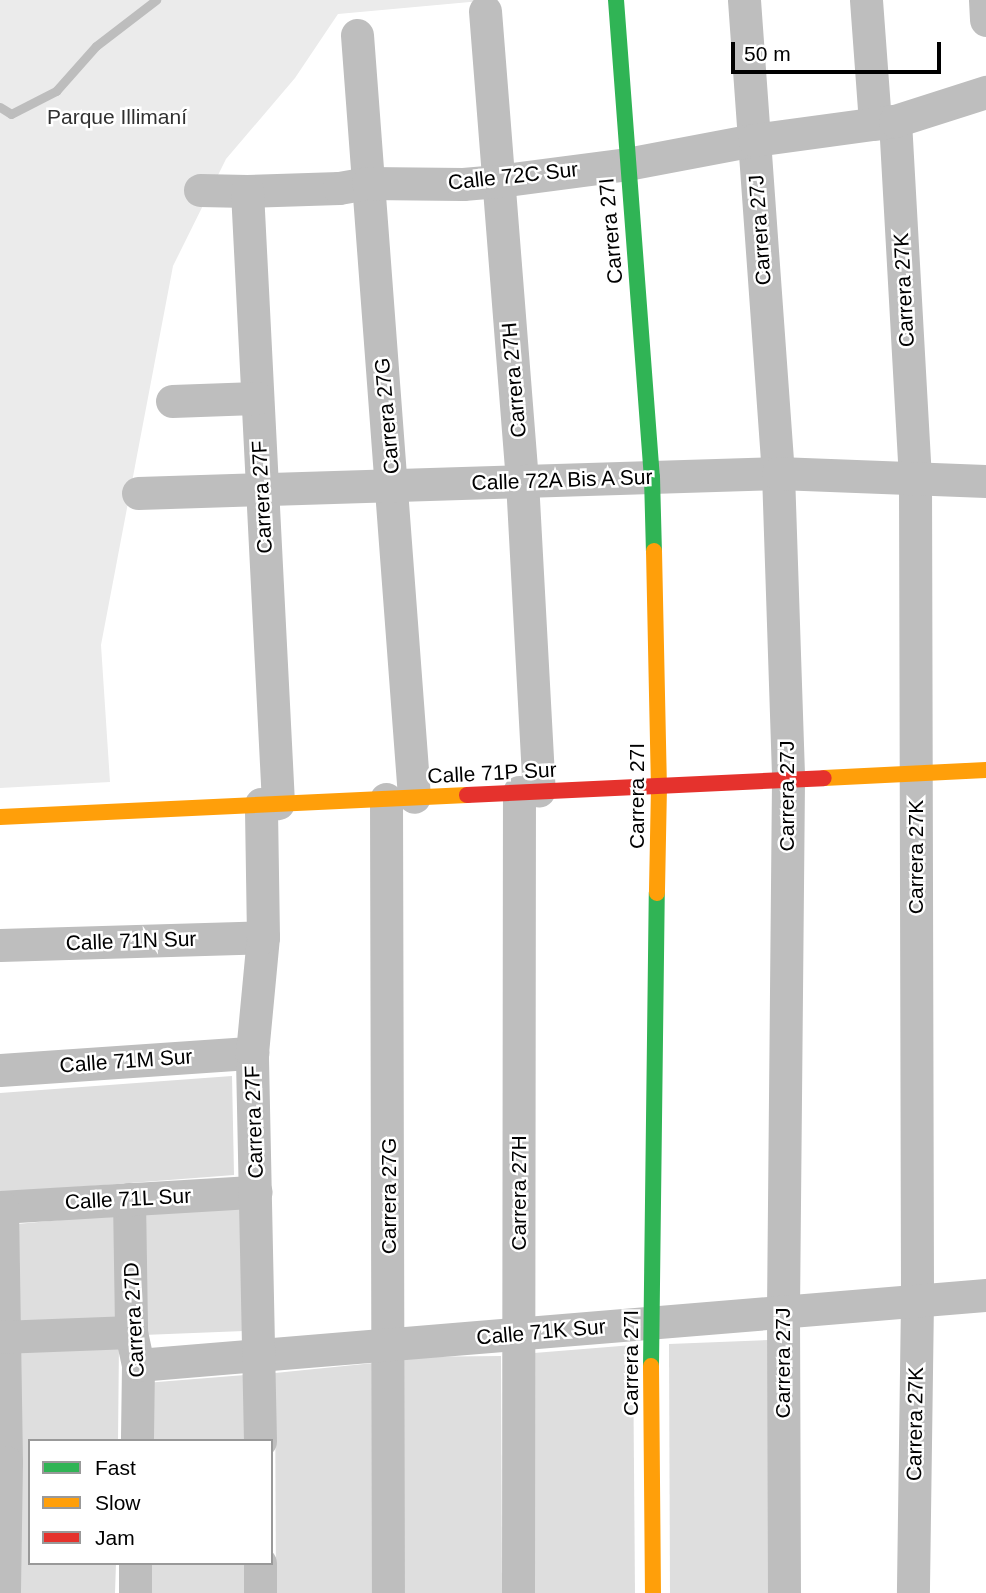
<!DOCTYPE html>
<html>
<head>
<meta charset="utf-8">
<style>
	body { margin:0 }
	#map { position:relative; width:986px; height:1593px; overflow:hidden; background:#fff; font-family:Arial,sans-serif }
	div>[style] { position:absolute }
	.green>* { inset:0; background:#ebebeb }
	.stream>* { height:9px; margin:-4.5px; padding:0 4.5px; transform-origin:4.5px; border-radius:4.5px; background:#bdbdbd }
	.building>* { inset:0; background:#dedede }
	.street>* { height:33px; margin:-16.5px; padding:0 16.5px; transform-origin:16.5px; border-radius:16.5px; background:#bebebe }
	.fast>* { height:16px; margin:-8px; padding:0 8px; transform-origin:8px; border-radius:8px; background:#30b455 }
	.slow>* { height:16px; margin:-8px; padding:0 8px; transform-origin:8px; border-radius:8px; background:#ff9f0a }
	.jam>* { height:16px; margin:-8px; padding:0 8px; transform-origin:8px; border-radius:8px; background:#e5322d }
	span { translate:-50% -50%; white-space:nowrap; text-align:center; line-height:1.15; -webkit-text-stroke:5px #fff; paint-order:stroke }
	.park-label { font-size:21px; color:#313131 }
	.street-label { font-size:21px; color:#000 }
	.legend { position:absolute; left:28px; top:1439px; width:245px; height:126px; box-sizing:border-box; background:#fff; border:2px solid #999; margin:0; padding:9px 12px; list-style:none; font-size:21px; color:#000 }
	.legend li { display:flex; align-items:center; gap:14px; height:35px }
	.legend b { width:35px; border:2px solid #999 }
	.scale { position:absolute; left:731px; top:42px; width:210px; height:32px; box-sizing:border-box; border:4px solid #000; border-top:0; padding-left:9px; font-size:21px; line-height:24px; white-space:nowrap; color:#000; -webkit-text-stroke:5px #fff; paint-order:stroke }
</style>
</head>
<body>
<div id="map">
	<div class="green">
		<div style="clip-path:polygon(0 0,492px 0,338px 14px,295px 78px,226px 159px,173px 266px,101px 645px,110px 782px,0 788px)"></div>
	</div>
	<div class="stream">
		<div style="left:0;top:107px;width:13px;rotate:32deg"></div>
		<div style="left:11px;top:114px;width:51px;rotate:-27.1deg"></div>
		<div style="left:56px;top:91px;width:60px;rotate:-48.4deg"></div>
		<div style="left:96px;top:46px;width:76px;rotate:-37.5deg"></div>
	</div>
	<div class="building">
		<div style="clip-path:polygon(232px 1076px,234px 1175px,0 1193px,0 1093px)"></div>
		<div style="clip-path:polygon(243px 1205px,244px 1331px,143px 1335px,143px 1210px)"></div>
		<div style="clip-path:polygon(93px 1217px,117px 1217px,118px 1320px,19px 1323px,17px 1224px)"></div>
		<div style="clip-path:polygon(769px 1340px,771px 1593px,670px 1593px,669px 1344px)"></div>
		<div style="clip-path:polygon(119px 1343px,118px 1441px,30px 1441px,30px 1563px,116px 1563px,115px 1593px,15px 1593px,19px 1347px)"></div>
		<div style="clip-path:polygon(633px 1345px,635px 1593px,535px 1593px,534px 1353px)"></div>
		<div style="clip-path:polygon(501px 1356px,502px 1593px,402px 1593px,401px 1357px)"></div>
		<div style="clip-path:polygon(374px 1363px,377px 1593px,276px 1593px,275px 1373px)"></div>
		<div style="clip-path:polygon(245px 1375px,246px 1441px,144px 1441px,145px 1383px)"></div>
		<div style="clip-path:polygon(145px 1563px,244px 1563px,244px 1593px,145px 1593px)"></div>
	</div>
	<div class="street">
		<div style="left:744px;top:0;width:474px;rotate:85.9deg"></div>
		<div style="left:778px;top:473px;width:307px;rotate:88.1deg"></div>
		<div style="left:788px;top:780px;width:531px;rotate:90.54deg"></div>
		<div style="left:783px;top:1311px;width:282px;rotate:89.8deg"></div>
		<div style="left:866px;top:0;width:124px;rotate:85.8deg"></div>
		<div style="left:985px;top:0;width:20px;rotate:87deg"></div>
		<div style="left:485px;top:11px;width:471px;rotate:85.5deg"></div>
		<div style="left:522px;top:481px;width:310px;rotate:86.9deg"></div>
		<div style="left:357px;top:35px;width:764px;rotate:85.72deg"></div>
		<div style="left:895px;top:121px;width:358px;rotate:86.8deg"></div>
		<div style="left:915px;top:478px;width:822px;rotate:89.86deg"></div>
		<div style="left:917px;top:1300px;width:293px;rotate:90.8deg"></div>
		<div style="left:200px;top:190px;width:47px;rotate:1.2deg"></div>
		<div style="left:247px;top:191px;width:92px;rotate:-1.9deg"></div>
		<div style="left:339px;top:188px;width:29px;rotate:-10deg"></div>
		<div style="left:368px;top:183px;width:95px;rotate:0.6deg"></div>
		<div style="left:463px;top:184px;width:35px;rotate:-5deg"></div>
		<div style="left:498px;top:181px;width:130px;rotate:-7.5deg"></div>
		<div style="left:627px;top:164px;width:129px;rotate:-10.7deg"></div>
		<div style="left:754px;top:140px;width:142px;rotate:-7.7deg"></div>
		<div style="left:895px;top:121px;width:96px;rotate:-17.7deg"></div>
		<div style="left:247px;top:191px;width:613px;rotate:87.1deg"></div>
		<div style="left:172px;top:401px;width:85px;rotate:-2deg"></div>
		<div style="left:138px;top:493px;width:640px;rotate:-1.79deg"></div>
		<div style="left:778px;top:473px;width:208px;rotate:2.2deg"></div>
		<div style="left:386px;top:799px;width:794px;rotate:89.86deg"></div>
		<div style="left:0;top:945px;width:263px;rotate:-1.7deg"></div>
		<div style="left:0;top:1070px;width:253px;rotate:-3.9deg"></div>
		<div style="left:129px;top:1199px;width:133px;rotate:89.1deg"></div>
		<div style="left:131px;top:1332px;width:34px;rotate:78deg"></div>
		<div style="left:138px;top:1365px;width:76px;rotate:90.8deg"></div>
		<div style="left:0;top:1207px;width:256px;rotate:-3.4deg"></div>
		<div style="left:2px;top:1207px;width:255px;rotate:89.1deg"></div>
		<div style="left:6px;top:1462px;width:131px;rotate:90.9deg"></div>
		<div style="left:0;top:1337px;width:131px;rotate:-2.2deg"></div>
		<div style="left:138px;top:1365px;width:851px;rotate:-4.72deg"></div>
		<div style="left:260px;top:1441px;width:388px;rotate:-91.2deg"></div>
		<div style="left:252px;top:1053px;width:117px;rotate:-84.6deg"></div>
		<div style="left:263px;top:937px;width:133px;rotate:-90.9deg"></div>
		<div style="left:260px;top:1563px;width:30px;rotate:90deg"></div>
		<div style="left:135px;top:1593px;width:30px;rotate:-90deg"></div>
		<div style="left:518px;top:1593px;width:801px;rotate:-89.93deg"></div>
	</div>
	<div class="fast">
		<div style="left:616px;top:0;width:478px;rotate:85.7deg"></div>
		<div style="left:652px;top:477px;width:74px;rotate:88.5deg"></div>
		<div style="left:651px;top:1366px;width:473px;rotate:-89.3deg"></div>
	</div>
	<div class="slow">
		<div style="left:654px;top:551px;width:235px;rotate:88.8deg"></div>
		<div style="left:659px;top:786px;width:107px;rotate:91.1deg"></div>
		<div style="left:824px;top:778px;width:162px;rotate:-2.8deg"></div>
		<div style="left:0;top:817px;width:468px;rotate:-2.7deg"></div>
		<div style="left:651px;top:1366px;width:227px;rotate:89.5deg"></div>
	</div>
	<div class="jam">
		<div style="left:467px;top:795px;width:357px;rotate:-2.7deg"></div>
	</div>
	<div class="park-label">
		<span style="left:117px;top:117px">Parque Illimaní</span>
	</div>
	<div class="street-label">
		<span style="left:513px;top:176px;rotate:-6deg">Calle 72C Sur</span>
		<span style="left:760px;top:230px;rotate:-94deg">Carrera 27J</span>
		<span style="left:611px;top:231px;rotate:-95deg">Carrera 27I</span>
		<span style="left:904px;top:290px;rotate:-93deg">Carrera 27K</span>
		<span style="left:514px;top:380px;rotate:-95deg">Carrera 27H</span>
		<span style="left:387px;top:416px;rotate:-95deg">Carrera 27G</span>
		<span style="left:562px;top:480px;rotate:-2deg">Calle 72A Bis A Sur</span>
		<span style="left:262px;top:497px;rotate:-93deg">Carrera 27F</span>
		<span style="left:492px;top:773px;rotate:-3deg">Calle 71P Sur</span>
		<span style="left:637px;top:796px;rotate:-90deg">Carrera 27I</span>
		<span style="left:787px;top:796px;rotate:-90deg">Carrera 27J</span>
		<span style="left:916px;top:857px;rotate:-90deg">Carrera 27K</span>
		<span style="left:131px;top:941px;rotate:-2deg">Calle 71N Sur</span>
		<span style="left:126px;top:1061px;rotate:-4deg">Calle 71M Sur</span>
		<span style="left:254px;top:1122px;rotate:-92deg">Carrera 27F</span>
		<span style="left:519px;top:1193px;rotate:-90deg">Carrera 27H</span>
		<span style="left:389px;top:1196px;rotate:-90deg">Carrera 27G</span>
		<span style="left:128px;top:1199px;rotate:-3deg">Calle 71L Sur</span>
		<span style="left:134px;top:1320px;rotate:-93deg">Carrera 27D</span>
		<span style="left:541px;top:1332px;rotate:-5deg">Calle 71K Sur</span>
		<span style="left:631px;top:1363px;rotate:-90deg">Carrera 27I</span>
		<span style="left:783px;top:1363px;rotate:-90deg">Carrera 27J</span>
		<span style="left:915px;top:1424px;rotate:-89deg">Carrera 27K</span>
	</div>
	<ul class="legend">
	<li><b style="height:9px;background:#30b455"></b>Fast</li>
	<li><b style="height:9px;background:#ff9f0a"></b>Slow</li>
	<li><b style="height:9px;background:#e5322d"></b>Jam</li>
	</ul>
	<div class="scale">50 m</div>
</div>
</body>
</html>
